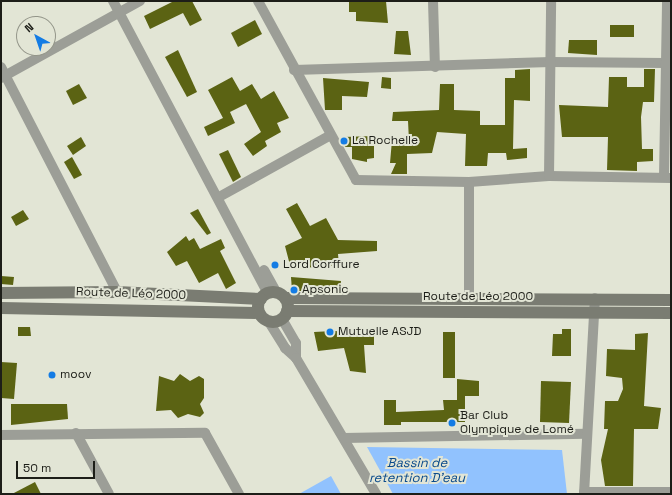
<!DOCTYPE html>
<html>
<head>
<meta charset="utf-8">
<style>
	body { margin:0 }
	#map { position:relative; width:672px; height:495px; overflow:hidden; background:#e2e5d5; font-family:"Space Grotesk",sans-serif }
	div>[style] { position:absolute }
	.water>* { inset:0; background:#91c2fe }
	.building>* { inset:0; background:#5b6313 }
	.street>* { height:10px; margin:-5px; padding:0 5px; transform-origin:5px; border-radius:5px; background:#9c9e97 }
	.secondary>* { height:12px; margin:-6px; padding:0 6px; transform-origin:6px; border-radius:6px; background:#7a7c72 }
	.secondary>.ring { margin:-6px; padding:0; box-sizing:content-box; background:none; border:12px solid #7a7c72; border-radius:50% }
	.dots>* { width:11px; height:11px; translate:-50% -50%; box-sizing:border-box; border:2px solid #e2e5d5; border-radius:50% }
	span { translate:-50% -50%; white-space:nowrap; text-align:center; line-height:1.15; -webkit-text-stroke:4px #e2e5d5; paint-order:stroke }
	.poi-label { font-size:12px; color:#1d1e18 }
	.left { translate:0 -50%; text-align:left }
	.street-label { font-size:12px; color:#1d1e18 }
	.water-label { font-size:13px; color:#094a8b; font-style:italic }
	.frame { position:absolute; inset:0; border:2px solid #1d1e18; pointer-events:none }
	.north { position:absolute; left:16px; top:16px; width:40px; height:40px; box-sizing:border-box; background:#e2e5d5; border:1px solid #939589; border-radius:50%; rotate:320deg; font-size:11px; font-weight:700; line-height:16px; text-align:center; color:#1d1e18 }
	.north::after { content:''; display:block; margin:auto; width:14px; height:18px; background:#147ce4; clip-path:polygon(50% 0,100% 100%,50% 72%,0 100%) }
	.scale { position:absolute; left:16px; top:461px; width:79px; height:18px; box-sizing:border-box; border:2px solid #1d1e18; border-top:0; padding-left:5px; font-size:12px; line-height:14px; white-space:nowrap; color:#1d1e18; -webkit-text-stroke:3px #e2e5d5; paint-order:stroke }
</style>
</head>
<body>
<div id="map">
	<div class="water">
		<div style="clip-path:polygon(367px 447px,562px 450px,567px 494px,393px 494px)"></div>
		<div style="clip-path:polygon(331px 476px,341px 494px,299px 494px)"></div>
	</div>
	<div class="building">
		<div style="clip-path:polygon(174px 1px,192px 1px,202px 20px,190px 26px,183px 13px,150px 29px,144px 16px)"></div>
		<div style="clip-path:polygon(349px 1px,386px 1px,388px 23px,356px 21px,356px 12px,349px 12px)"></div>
		<div style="clip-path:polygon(255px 20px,262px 34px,238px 47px,231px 33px)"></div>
		<div style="clip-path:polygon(610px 25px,634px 25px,634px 37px,610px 37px)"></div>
		<div style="clip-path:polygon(396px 31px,408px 31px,411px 55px,394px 54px)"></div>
		<div style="clip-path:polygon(569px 40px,597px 40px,597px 55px,568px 53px)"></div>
		<div style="clip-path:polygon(178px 50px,197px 92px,187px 97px,165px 57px)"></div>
		<div style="clip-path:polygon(530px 69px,530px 101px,514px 100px,513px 149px,527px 148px,527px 158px,507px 160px,506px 153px,488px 153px,487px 166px,465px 166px,466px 134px,437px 132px,432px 153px,407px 154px,407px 174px,391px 174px,396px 163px,390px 163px,392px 140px,409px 141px,408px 121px,392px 121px,393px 112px,439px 110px,440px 84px,454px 84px,454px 110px,480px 111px,480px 125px,505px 125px,505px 78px,515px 78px,515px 70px)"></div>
		<div style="clip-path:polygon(644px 69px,655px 69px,654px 102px,643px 102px,641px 117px,642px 149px,653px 149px,653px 161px,637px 162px,637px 171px,607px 170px,608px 137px,562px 137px,559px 105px,608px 107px,609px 77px,627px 77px,627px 87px,644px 87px)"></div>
		<div style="clip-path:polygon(232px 77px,240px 91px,252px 84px,261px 99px,274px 91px,289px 118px,277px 123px,281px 132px,265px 141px,267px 146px,253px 156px,244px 144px,261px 132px,246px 104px,230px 112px,235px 123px,208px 136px,204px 127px,223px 118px,208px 90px)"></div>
		<div style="clip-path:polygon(382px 77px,391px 78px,391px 89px,381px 88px)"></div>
		<div style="clip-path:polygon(323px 78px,369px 82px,367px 97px,342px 96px,342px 110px,325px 110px)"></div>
		<div style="clip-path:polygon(79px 84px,87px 98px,73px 105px,66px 91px)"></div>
		<div style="clip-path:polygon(374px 136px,374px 158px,367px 159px,367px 162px,352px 159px,352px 147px,345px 147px,343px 137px)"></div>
		<div style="clip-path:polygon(81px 137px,86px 146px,73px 155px,67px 146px)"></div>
		<div style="clip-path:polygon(228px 150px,241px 177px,233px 182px,219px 154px)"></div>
		<div style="clip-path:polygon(72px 157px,82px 175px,74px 179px,64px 162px)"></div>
		<div style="clip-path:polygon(297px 203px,310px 226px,326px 218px,338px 240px,377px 241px,377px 251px,338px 254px,339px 265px,291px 269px,285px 246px,302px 238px,286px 209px)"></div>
		<div style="clip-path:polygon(198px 209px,211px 233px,207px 235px,190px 213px)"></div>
		<div style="clip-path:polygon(23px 210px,29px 219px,16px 226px,11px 217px)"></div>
		<div style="clip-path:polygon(186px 236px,189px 241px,194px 238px,200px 249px,221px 239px,225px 248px,220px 251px,236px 283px,226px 289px,218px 273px,199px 283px,187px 261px,176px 266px,167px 252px)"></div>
		<div style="clip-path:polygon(1px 276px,14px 277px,13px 285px,1px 284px)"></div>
		<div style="clip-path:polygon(291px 277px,341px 281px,340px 291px,292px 291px)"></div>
		<div style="clip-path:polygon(18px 327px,30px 327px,31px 336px,18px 336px)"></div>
		<div style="clip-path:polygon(562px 329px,571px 329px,571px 356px,552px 356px,553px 334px,562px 334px)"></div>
		<div style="clip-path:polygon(333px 331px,374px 332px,374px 345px,364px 345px,366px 373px,350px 371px,344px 348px,318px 351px,314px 332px)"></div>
		<div style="clip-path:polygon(443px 332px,455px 332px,455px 378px,443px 378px)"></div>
		<div style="clip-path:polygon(648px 333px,644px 406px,661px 408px,658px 429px,634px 429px,633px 486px,605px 486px,601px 460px,608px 429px,604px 429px,605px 401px,618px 401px,623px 389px,622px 378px,606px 376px,607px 349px,635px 350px,635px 334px)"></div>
		<div style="clip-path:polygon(1px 362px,17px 363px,14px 399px,1px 398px)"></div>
		<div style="clip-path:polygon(180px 374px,190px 381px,199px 376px,204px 379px,204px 398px,200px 404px,204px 413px,200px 417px,188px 414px,178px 418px,171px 410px,156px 411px,159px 376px,174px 381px)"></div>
		<div style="clip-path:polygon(457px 379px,479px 381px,479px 396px,465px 396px,465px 422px,401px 422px,401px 425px,384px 425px,384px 400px,396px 400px,396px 412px,444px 410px,443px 400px,457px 400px)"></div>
		<div style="clip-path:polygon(541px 381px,571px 382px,569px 423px,540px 422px)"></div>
		<div style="clip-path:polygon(11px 404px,67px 404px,68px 419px,11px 425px)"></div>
		<div style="clip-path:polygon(35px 482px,41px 494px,12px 494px)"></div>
	</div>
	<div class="street">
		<div style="left:113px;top:1px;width:331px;rotate:62.1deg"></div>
		<div style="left:258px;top:1px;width:204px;rotate:61.3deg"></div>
		<div style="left:356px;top:180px;width:113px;rotate:1deg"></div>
		<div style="left:469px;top:182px;width:80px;rotate:-4.3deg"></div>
		<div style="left:549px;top:176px;width:122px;rotate:0.9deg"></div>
		<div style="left:433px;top:1px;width:66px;rotate:88.3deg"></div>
		<div style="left:1px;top:67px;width:253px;rotate:62.7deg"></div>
		<div style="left:294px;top:70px;width:257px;rotate:-1.8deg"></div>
		<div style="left:551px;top:62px;width:114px;rotate:0.5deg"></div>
		<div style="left:1px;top:78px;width:159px;rotate:-29deg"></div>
		<div style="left:549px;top:176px;width:175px;rotate:-89.3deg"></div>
		<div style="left:664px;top:177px;width:176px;rotate:-89deg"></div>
		<div style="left:469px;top:182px;width:115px;rotate:90deg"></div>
		<div style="left:219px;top:197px;width:126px;rotate:-29deg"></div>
		<div style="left:264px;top:270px;width:26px;rotate:61deg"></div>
		<div style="left:282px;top:319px;width:28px;rotate:60deg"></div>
		<div style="left:296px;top:343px;width:15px;rotate:90deg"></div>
		<div style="left:269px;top:322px;width:31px;rotate:58deg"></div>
		<div style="left:285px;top:348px;width:15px;rotate:42deg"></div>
		<div style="left:296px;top:358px;width:158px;rotate:59.5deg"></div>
		<div style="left:76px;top:433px;width:69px;rotate:61.6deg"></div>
		<div style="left:1px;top:435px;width:204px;rotate:-0.6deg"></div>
		<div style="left:205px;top:433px;width:70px;rotate:60.9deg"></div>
		<div style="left:344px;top:438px;width:241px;rotate:-1deg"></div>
		<div style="left:584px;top:492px;width:87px"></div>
		<div style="left:584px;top:494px;width:196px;rotate:-86.8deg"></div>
	</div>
	<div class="secondary">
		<div class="ring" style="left:258px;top:292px;width:18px;height:18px"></div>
		<div style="left:1px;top:293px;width:116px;rotate:-0.5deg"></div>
		<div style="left:117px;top:292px;width:144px;rotate:2.8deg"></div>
		<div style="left:285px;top:298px;width:386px;rotate:0.3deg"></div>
		<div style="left:1px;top:308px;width:258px;rotate:1.1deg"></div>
		<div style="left:287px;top:311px;width:384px;rotate:0.3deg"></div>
	</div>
	<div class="dots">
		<div style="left:344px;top:141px;background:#147ce4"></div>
		<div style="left:275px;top:265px;background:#147ce4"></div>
		<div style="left:294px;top:290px;background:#147ce4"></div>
		<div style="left:330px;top:332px;background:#147ce4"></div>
		<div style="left:52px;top:375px;background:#147ce4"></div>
		<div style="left:452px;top:423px;background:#147ce4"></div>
	</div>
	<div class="poi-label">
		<span class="left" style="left:352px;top:141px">La Rochelle</span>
		<span class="left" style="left:283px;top:265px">Lord Corffure</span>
		<span class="left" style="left:302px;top:290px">Apsonic</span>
		<span class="left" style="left:338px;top:332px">Mutuelle ASJD</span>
		<span class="left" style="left:60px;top:375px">moov</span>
		<span class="left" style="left:460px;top:423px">Bar Club<br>Olympique de Lomé</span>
	</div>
	<div class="street-label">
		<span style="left:131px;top:294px;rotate:2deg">Route de Léo 2000</span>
		<span style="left:478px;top:297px">Route de Léo 2000</span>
	</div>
	<div class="water-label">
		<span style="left:417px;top:471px">Bassin de<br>retention D'eau</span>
	</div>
	<div class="frame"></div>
	<div class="north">N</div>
	<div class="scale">50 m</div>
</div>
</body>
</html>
